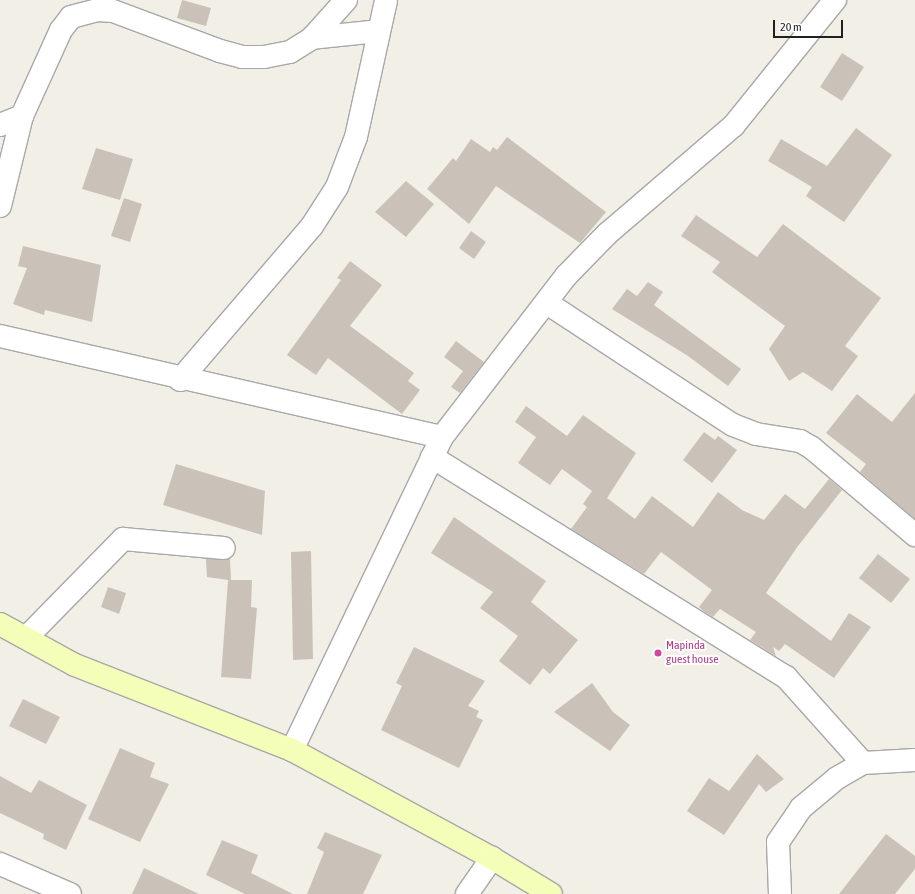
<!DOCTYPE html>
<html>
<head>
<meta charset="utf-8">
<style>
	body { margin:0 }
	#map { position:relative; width:915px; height:894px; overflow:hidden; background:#f2efe7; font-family:"Asap Condensed",sans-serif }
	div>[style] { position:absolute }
	.building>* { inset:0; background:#cac2b9 }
	.roads { filter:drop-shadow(1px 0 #a8a8a8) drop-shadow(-1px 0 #a8a8a8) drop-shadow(0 1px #a8a8a8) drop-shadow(0 -1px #a8a8a8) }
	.street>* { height:22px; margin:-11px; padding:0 11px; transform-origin:11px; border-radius:11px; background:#fff }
	.secondary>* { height:22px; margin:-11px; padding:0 11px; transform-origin:11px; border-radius:11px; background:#f5feb8 }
	.dots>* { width:11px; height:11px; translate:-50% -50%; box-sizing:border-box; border:2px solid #fff; border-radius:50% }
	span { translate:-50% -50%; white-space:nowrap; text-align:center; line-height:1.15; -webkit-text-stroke:4px #fff; paint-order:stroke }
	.hotel-label { font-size:12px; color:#b23c85 }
	.left { translate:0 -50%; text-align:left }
	.scale { position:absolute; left:773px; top:20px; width:70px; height:18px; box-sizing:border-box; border:2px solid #212121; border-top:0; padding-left:5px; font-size:12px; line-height:14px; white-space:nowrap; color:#212121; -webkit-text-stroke:3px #fff; paint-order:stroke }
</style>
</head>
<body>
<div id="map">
	<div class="building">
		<div style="clip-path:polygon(182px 0,211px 8px,206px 26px,177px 18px)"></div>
		<div style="clip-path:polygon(842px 53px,864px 67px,842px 101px,820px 87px)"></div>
		<div style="clip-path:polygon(856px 128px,892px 155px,844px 222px,806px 196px,812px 187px,768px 161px,781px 139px,827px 166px)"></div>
		<div style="clip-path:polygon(507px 137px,606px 212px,580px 243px,496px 186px,469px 224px,427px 189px,453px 158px,456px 161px,471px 139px,490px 152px,493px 147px,497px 150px)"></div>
		<div style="clip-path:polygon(96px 148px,133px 159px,120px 200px,82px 189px)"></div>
		<div style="clip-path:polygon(406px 181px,434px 204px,406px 237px,375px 212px)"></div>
		<div style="clip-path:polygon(124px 198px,142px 204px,130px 242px,111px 236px)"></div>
		<div style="clip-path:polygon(696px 215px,757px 257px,783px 224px,881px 298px,845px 346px,858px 356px,832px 391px,803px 372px,789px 381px,769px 349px,785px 326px,712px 272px,720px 262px,681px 236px)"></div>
		<div style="clip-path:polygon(471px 231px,486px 242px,474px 259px,459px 248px)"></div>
		<div style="clip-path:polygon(23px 246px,101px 265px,92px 322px,45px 310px,44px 315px,13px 304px,27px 268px,18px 266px)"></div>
		<div style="clip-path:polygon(350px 261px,382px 285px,350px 326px,414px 373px,408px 381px,420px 390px,402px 414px,328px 358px,316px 375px,287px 355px,341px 280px,337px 278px)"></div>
		<div style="clip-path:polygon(648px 282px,663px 292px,654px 305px,741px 369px,728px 386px,688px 356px,612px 309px,627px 289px,637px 296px)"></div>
		<div style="clip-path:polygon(456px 341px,484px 362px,460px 393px,451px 387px,463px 371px,444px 357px)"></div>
		<div style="clip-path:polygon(915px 393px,915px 519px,860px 472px,866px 464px,826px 433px,857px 394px,892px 422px)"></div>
		<div style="clip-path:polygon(526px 406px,567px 436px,583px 415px,636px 453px,607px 498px,635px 519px,652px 496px,693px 527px,718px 492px,742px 510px,764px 520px,785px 494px,805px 509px,829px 479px,842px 490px,798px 546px,766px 593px,831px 641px,849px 613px,871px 627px,834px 678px,785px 644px,779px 651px,773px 647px,776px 656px,750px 640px,756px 632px,720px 609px,713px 617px,705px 612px,699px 607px,712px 590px,661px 552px,644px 574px,571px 529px,587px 507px,583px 504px,592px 491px,562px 469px,550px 485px,518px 463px,536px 437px,515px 422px)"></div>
		<div style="clip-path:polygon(704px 432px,715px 440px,718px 436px,737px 450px,712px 483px,683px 460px)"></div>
		<div style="clip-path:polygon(176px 464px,265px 491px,262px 535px,163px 505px)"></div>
		<div style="clip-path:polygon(454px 517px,546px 581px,531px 602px,578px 640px,550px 674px,543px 668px,530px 685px,499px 661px,518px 636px,480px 608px,493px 592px,431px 553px)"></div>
		<div style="clip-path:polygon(311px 551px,313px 659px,293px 660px,291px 552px)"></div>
		<div style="clip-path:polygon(878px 554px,910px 579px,891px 603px,859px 578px)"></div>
		<div style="clip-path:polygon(230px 558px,231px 580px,252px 580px,251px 607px,257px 608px,251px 679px,221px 677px,228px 580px,207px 577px,206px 559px)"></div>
		<div style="clip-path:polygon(108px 587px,126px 593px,119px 614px,101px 607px)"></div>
		<div style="clip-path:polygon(414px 647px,485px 681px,468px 706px,479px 711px,476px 717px,483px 720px,459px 768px,381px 730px,402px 686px,396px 683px)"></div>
		<div style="clip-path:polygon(592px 683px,613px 712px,630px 725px,610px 751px,554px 712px)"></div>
		<div style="clip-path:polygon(23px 699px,60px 717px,46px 744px,9px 726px)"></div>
		<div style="clip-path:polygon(120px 748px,155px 763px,150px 777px,169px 784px,140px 842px,88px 819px)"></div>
		<div style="clip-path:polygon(757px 754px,784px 779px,766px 792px,759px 784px,724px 835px,687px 811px,709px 778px,729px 791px)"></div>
		<div style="clip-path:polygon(0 776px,31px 793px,39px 780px,87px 805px,66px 850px,43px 839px,44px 834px,0 813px)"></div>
		<div style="clip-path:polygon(325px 832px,382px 855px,363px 894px,307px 894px,324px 852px,317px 848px)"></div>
		<div style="clip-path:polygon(886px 834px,915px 856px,915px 869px,895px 894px,839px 894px)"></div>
		<div style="clip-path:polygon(222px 840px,258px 855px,251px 873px,293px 894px,245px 894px,206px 875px)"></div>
		<div style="clip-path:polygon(144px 868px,199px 894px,132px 894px)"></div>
	</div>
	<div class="roads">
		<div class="street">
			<div style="left:312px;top:38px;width:67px;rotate:-6deg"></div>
			<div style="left:0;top:125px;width:24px;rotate:-22deg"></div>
			<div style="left:0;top:206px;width:93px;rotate:-76.3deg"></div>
			<div style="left:22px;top:116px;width:94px;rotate:-65.6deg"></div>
			<div style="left:61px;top:30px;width:16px;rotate:-52deg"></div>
			<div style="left:71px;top:17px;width:27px;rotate:-15deg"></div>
			<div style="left:97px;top:10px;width:16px;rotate:4deg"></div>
			<div style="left:113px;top:11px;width:114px;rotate:20.5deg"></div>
			<div style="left:220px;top:51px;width:23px;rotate:15deg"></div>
			<div style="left:242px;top:57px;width:22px"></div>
			<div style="left:264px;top:57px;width:26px;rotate:-11deg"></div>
			<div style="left:290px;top:52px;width:26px;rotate:-32deg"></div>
			<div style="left:312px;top:38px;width:51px;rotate:-48.2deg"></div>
			<div style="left:547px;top:303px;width:222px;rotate:33.3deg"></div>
			<div style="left:733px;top:425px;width:25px;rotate:21deg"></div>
			<div style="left:756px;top:434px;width:45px;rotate:9deg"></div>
			<div style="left:800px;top:441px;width:14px;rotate:30deg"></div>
			<div style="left:812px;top:448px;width:135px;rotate:40.2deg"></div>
			<div style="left:0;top:336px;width:453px;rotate:12.9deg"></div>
			<div style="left:180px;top:380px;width:203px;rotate:-49.4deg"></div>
			<div style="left:312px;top:226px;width:46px;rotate:-57.3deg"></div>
			<div style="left:337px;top:187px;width:53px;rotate:-69.2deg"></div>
			<div style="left:356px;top:137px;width:140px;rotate:-77.6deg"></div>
			<div style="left:432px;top:457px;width:417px;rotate:31.9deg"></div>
			<div style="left:786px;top:677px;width:115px;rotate:48.2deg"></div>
			<div style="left:26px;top:638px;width:139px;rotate:-45.6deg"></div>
			<div style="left:123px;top:539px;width:101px;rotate:5.1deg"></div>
			<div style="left:292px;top:750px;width:347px;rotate:-64.4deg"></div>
			<div style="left:442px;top:437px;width:203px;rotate:-52.4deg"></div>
			<div style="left:566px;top:276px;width:59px;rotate:-45.7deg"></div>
			<div style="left:607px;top:234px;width:167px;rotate:-40.6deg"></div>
			<div style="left:734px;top:125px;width:161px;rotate:-51.1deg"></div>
			<div style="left:0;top:864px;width:76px;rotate:23.2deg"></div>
			<div style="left:467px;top:894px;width:44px;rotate:-55.2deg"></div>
			<div style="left:780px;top:894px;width:52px;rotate:-92.2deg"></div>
			<div style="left:778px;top:842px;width:41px;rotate:-55.9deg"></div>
			<div style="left:801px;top:808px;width:47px;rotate:-39.8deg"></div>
			<div style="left:837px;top:778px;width:30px;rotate:-30deg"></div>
			<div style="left:863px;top:763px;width:52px;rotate:-3.3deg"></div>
		</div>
		<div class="secondary">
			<div style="left:0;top:624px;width:85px;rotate:28.7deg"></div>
			<div style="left:75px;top:665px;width:233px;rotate:21.4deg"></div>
			<div style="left:292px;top:750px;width:227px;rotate:28.4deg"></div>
			<div style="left:492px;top:858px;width:69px;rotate:31.4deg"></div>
		</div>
	</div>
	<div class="dots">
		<div style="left:658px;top:653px;background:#d1479c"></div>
	</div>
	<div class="hotel-label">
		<span class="left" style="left:666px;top:653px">Mapinda<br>guest house</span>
	</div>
	<div class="scale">20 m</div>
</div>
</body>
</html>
